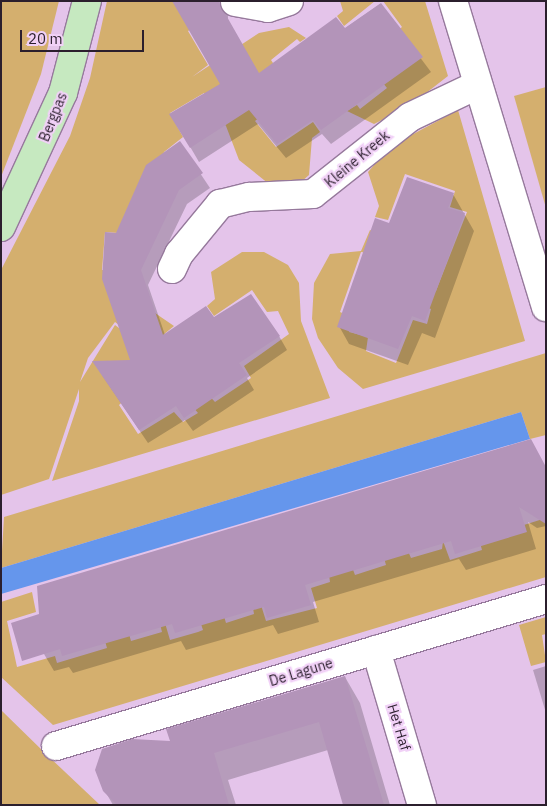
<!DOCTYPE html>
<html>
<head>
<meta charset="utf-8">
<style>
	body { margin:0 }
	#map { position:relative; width:547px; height:806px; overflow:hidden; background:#e4c4ea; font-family:"IBM Plex Sans",sans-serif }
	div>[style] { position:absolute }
	.green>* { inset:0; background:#d4af6e }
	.water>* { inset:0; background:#6596ec }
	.shadow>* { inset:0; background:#0003 }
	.building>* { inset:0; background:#b394b9 }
	.roads { filter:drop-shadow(1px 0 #96799c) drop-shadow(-1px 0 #96799c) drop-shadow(0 1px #96799c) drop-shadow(0 -1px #96799c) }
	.minor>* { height:28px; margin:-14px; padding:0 14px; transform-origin:14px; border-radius:14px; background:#fff }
	.major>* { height:28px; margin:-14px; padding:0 14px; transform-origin:14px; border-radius:14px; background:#c6e9c0 }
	span { translate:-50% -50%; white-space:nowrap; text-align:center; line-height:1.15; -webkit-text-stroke:4.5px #f1d1f7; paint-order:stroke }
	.street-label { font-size:14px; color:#2b1f2d }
	.frame { position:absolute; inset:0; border:2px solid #2b1f2d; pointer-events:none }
	.scale { position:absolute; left:20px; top:30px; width:124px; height:22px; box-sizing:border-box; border:2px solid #2b1f2d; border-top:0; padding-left:6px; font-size:15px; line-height:18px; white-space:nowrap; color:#2b1f2d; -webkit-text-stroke:4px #f1d1f7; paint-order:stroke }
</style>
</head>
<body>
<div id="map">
	<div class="green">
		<div style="clip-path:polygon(1px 1px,59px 1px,41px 74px,1px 177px)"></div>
		<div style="clip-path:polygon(107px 1px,180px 1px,220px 11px,188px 31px,208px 65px,192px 77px,259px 33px,289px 27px,306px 38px,300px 42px,297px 39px,271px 60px,281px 75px,265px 113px,255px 121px,276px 147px,313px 122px,320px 132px,312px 138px,309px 175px,301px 182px,269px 184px,239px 160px,226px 126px,204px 93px,170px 113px,183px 137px,164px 152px,144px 235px,105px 232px,102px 270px,142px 273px,119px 325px,115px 322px,88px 358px,80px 382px,115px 325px,119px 328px,155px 313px,174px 326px,135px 358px,128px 397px,119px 405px,138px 434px,174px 412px,183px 422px,198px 413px,188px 401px,204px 390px,215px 402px,251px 378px,244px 366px,289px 334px,278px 311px,267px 312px,252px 290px,214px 316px,207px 306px,215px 299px,211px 272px,242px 252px,264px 252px,288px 265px,299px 283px,301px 321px,330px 398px,52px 481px,79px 401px,79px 389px,49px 479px,1px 495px,1px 270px,70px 136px,90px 78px)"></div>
		<div style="clip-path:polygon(340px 1px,375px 1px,344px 26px,337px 16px,343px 11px)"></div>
		<div style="clip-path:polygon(383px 1px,425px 1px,448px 76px,408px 107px,374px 124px,347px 111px,357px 105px,360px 109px,387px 88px,375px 73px,392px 35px,402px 27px)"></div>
		<div style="clip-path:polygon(546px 87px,546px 208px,514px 96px)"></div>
		<div style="clip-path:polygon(458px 110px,525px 341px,363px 389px,338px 368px,318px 338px,312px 319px,314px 283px,330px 254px,361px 251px,370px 230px,383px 235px,375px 254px,361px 252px,340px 312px,354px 318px,349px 332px,368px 337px,366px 351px,396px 363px,413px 320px,427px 324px,431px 309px,419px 304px,436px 291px,467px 212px,450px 207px,455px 191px,405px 174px,388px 220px,375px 217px,379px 206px,368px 172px,391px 146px)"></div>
		<div style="clip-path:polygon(546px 353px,546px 435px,530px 439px,521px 412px,1px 568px,4px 517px)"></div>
		<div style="clip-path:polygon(546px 518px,546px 577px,53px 725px,1px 677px,1px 602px,32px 592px,36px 612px,7px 621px,17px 667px,55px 656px,57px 663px,107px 648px,105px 641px,129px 634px,131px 641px,162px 632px,160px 624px,165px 623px,170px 640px,198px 632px,203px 630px,200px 621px,221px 606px,226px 623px,254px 614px,252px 602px,261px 605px,266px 621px,317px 608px,311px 588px,330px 582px,329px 575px,352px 567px,355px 575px,386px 565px,384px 558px,408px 551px,411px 558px,442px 549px,443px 541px,450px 560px,482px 550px,479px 539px)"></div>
		<div style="clip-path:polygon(546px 617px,546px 634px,542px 635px,546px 662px,531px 666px,519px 625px)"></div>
		<div style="clip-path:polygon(1px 710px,46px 754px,100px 805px,1px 805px)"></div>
	</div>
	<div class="water">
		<div style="clip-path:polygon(521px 412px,530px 439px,1px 594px,1px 568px)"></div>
	</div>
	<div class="shadow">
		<div style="clip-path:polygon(182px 1px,228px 1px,228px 23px,258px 75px,344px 29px,380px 4px,431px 72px,331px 144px,322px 134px,286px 158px,258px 124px,199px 162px,171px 114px,221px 84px)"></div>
		<div style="clip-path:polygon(180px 143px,210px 188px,187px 204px,148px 285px,165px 335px,213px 319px,279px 336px,287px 350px,247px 378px,254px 390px,193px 431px,185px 420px,148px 443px,102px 375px,132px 361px,117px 234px)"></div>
		<div style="clip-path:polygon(453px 194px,474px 231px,435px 338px,422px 333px,408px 365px,349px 344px,339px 326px,390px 224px)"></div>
		<div style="clip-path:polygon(546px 466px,546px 526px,537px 528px,528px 522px,536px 549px,466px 570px,459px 559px,313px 602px,319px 622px,278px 634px,273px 625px,186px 650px,181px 641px,73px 673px,69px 667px,54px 671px,44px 654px,38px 587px)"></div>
		<div style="clip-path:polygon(546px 666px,546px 713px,533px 670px)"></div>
		<div style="clip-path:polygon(345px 677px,360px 703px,390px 805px,344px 805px,328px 750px,228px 780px,236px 805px,113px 805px,105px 791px,171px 742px)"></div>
	</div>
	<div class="building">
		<div style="clip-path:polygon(172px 1px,218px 1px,259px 73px,336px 17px,345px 28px,381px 3px,423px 57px,321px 130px,313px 120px,277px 144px,249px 110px,190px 148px,169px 114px,220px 84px)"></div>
		<div style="clip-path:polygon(180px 141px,203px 173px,179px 190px,141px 270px,163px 335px,206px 306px,214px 317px,251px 294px,280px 336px,239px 363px,247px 375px,184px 418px,176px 406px,139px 430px,92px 361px,130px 360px,102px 279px,105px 232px,116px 233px,146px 165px)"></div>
		<div style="clip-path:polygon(407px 177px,454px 193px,448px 208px,465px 213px,425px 321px,412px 316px,398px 349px,337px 327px,375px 218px,389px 223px)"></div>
		<div style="clip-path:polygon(531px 439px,546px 467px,546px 524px,519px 507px,527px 532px,455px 554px,451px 541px,305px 585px,311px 605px,267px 618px,264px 607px,175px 633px,172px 624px,62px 656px,60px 649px,22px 661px,11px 623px,39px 614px,37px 586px)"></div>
		<div style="clip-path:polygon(345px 676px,384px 805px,343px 805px,319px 722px,214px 753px,229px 805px,117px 805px,103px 791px,95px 770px,102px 749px,132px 739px,170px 741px,166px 729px)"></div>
	</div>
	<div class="roads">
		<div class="minor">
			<div style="left:453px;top:1px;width:320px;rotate:73.1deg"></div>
			<div style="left:235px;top:2px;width:34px;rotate:10deg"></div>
			<div style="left:268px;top:8px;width:22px;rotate:-18deg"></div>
			<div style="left:172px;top:269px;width:17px;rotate:-65deg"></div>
			<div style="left:179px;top:254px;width:65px;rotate:-50.6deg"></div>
			<div style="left:220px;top:204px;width:30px;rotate:-14deg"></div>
			<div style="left:249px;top:197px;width:64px;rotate:-2.7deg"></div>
			<div style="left:313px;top:194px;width:124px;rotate:-38.4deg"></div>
			<div style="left:410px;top:117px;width:74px;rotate:-25.5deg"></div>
			<div style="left:376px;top:650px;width:162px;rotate:73.5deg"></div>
			<div style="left:56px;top:746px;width:512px;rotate:-16.7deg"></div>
		</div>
		<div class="major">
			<div style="left:1px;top:227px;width:148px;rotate:-65.2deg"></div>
			<div style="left:63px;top:93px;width:95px;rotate:-75.4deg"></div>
		</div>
	</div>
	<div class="street-label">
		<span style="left:53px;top:117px;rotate:-68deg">Bergpas</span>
		<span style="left:357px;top:159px;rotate:-40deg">Kleine Kreek</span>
		<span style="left:301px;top:672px;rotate:-17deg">De Lagune</span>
		<span style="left:399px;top:727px;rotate:73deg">Het Haf</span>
	</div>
	<div class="frame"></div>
	<div class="scale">20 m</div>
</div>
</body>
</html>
